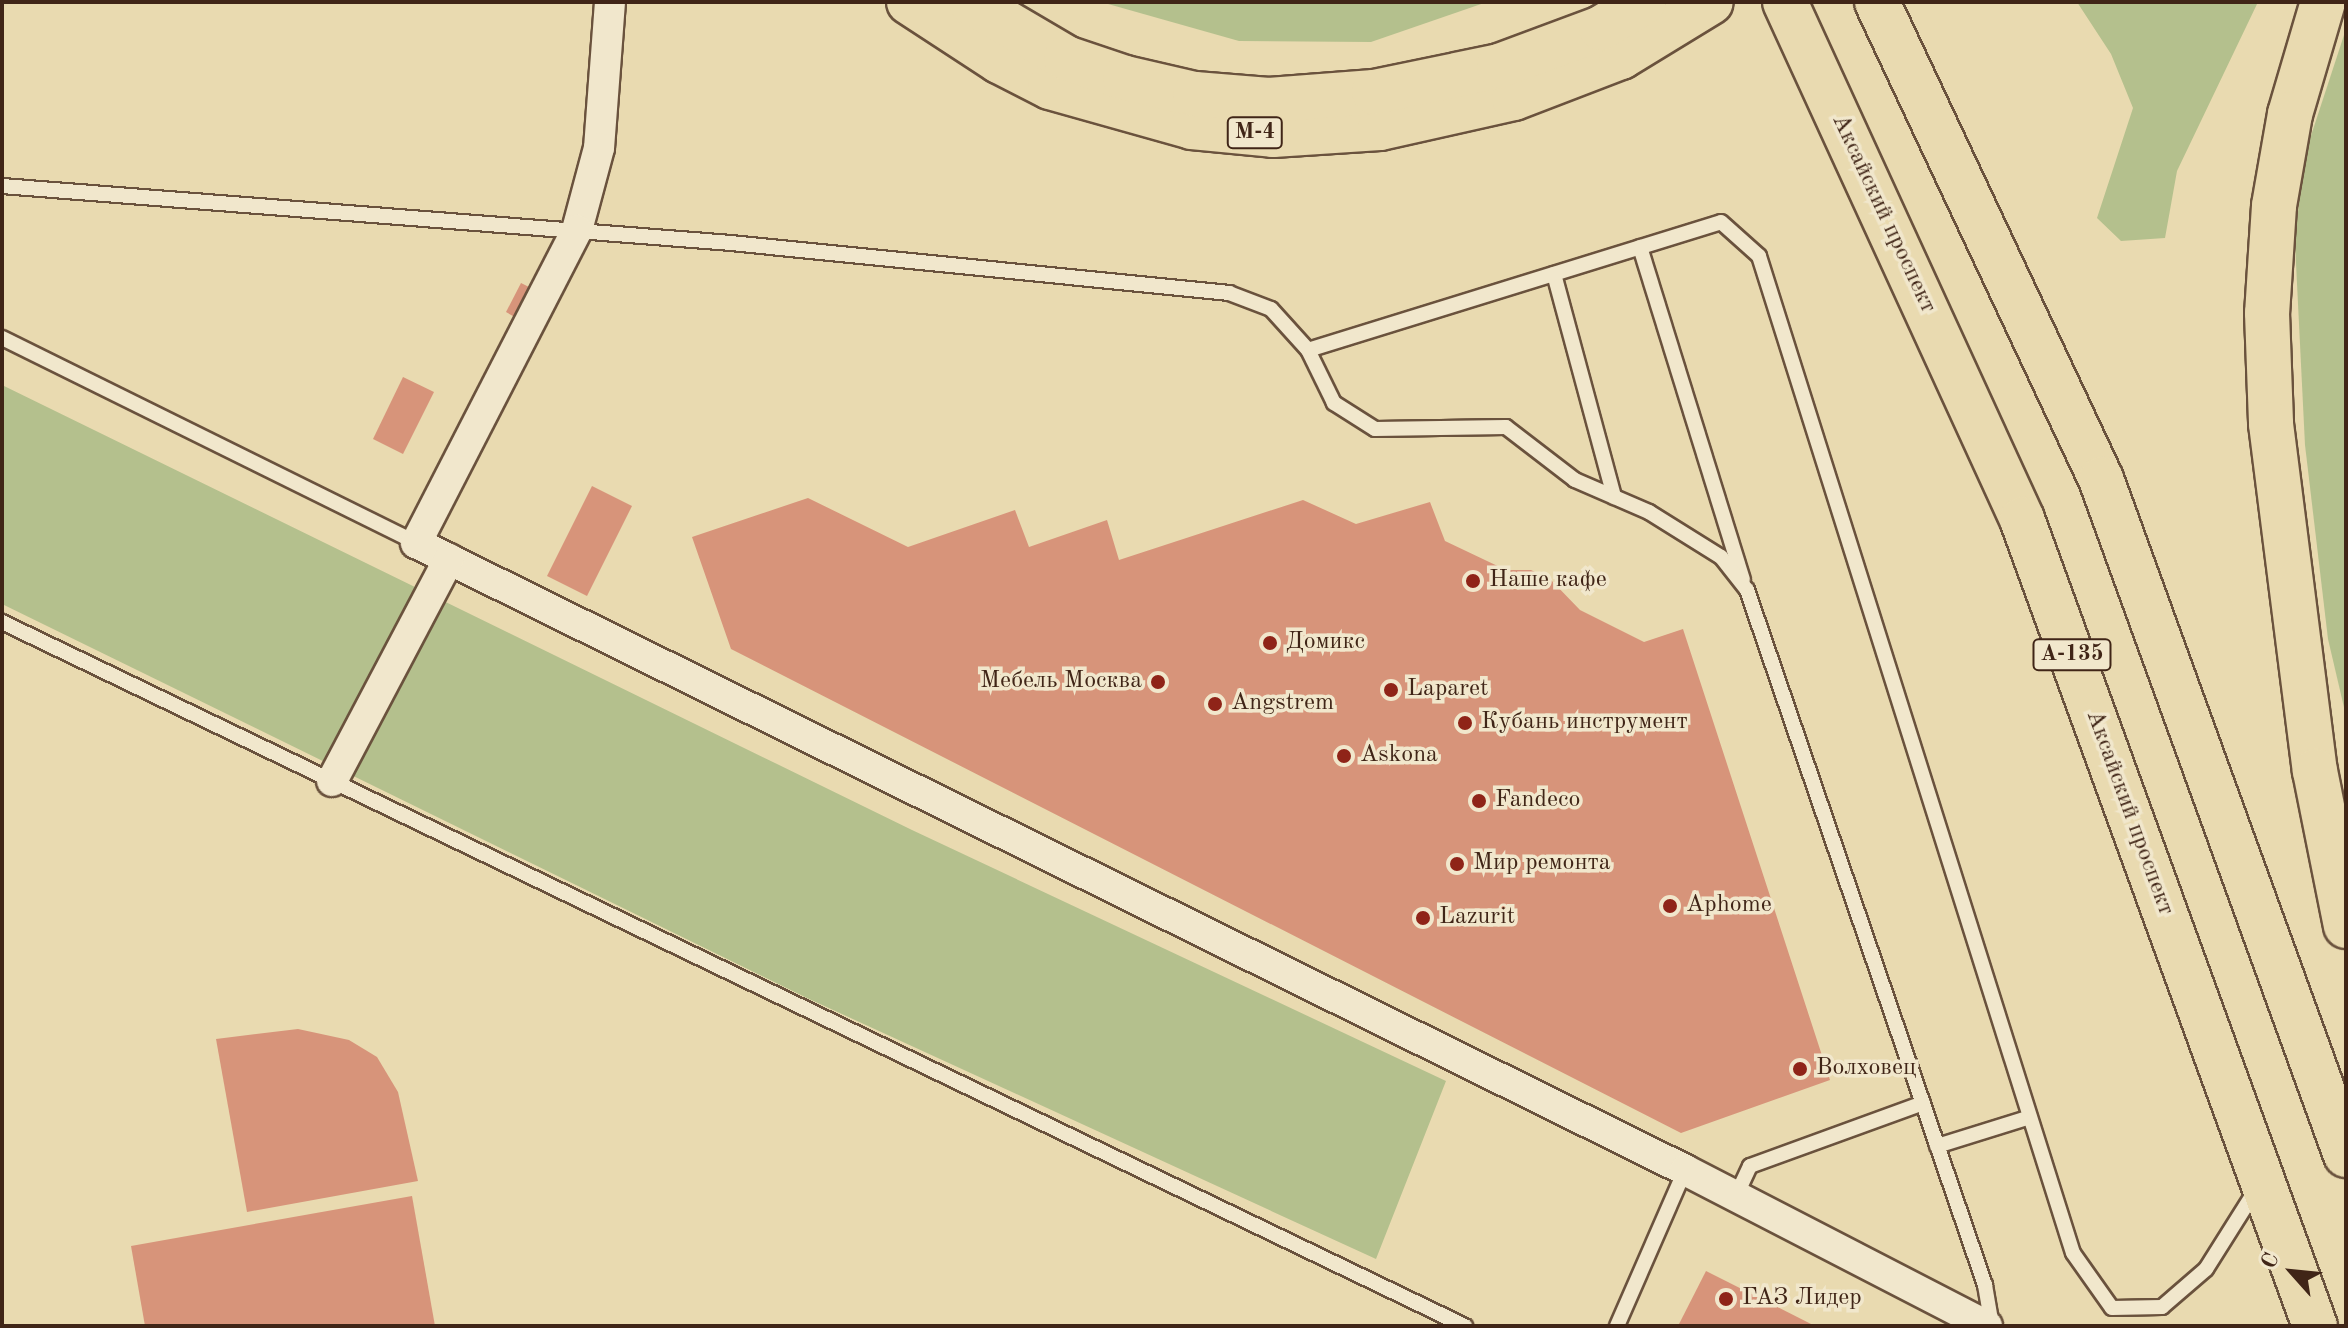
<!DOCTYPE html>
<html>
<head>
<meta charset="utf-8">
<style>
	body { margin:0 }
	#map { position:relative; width:2348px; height:1328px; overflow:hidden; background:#e9dab0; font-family:"Old Standard TT",serif }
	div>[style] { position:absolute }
	.green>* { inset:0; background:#b4c08d }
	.building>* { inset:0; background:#d7947a }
	.roads { filter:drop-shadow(2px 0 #6a523d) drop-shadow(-2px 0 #6a523d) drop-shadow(0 2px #6a523d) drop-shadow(0 -2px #6a523d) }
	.lane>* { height:14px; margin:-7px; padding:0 7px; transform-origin:7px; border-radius:7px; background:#f1e7cc }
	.street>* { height:30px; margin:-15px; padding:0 15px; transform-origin:15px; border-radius:15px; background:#f1e7cc }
	.primary>* { height:44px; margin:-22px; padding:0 22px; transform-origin:22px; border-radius:22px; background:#e9dab0 }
	.dots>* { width:22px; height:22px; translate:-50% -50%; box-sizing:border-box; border:4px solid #f1e7cc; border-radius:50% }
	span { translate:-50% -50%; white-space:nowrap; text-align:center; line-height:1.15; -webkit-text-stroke:7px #f1e7cc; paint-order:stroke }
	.shield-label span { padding:2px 6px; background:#f1e7cc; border:2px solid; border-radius:6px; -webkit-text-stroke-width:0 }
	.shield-label { font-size:22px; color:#402517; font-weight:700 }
	.street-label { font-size:24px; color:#402517 }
	.poi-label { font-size:24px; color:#402517 }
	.left { translate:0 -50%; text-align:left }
	.right { translate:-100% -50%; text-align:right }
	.frame { position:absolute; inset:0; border:4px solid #402517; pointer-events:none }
	.north { position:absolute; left:2252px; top:1232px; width:80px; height:80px; -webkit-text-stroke:6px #f1e7cc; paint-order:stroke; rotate:297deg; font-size:22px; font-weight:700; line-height:32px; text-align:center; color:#402517 }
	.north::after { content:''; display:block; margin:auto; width:28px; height:36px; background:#402517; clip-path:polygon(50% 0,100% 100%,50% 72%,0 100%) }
</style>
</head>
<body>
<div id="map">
	<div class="green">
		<div style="clip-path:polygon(1101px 2px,1487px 2px,1371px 42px,1239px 41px)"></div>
		<div style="clip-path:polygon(2077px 2px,2258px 2px,2177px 171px,2165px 238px,2121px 241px,2097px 218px,2133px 108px,2111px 54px)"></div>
		<div style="clip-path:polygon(2346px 29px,2346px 716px,2328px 639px,2305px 445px,2295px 243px,2303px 160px)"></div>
		<div style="clip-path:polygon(2px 385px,912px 830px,1446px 1081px,1376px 1259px,807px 998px,2px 604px)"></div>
	</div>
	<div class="building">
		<div style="clip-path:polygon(521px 283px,535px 290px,520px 320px,506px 312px)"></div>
		<div style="clip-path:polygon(403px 377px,434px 392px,403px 454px,373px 439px)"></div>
		<div style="clip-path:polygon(592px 486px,632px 506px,587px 596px,547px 576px)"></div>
		<div style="clip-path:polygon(808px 498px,908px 547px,1015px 510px,1029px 547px,1107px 520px,1119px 560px,1303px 500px,1356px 524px,1430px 502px,1445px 541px,1506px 570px,1531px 570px,1551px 580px,1580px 610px,1644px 642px,1683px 629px,1830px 1080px,1681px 1133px,731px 649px,692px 537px)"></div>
		<div style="clip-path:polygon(298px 1029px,349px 1040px,377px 1057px,398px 1092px,418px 1181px,247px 1212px,216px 1039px)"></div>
		<div style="clip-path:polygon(412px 1196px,435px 1326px,145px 1326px,131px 1246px)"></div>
		<div style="clip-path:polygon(1706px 1271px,1815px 1326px,1678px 1326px)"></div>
	</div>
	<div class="roads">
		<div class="lane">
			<div style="left:2px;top:186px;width:731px;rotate:4.47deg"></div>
			<div style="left:731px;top:243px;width:501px;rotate:5.73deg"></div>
			<div style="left:1229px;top:293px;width:45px;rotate:20.9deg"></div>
			<div style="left:1271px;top:309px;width:55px;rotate:47.9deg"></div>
			<div style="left:1640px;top:247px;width:348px;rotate:72.8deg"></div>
			<div style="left:1554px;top:274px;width:231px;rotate:74.9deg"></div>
			<div style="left:2px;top:338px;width:462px;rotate:26.3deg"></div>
			<div style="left:2px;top:622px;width:1624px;rotate:25.7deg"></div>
			<div style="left:1937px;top:1146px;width:97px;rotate:-17.3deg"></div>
			<div style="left:1736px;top:1196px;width:33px;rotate:-65deg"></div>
			<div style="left:1750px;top:1166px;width:184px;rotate:-20deg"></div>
			<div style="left:1617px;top:1326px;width:170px;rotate:-66.4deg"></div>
			<div style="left:1992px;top:1326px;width:42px;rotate:-99.7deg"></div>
			<div style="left:1985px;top:1285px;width:735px;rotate:-108.9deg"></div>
			<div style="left:1747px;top:590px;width:42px;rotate:-128.2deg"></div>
			<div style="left:1721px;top:557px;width:85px;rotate:-148deg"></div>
			<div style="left:1649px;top:512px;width:81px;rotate:-156.6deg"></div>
			<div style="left:1575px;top:480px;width:87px;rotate:-142.5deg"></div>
			<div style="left:1506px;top:427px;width:131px;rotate:179.1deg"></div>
			<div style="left:1375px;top:429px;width:49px;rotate:-147.6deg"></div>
			<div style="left:1334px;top:403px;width:59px;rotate:-116.1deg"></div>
			<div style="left:1308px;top:350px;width:432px;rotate:-17.2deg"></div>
			<div style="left:1721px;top:222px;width:51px;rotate:41.8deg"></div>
			<div style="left:1759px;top:256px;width:1045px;rotate:72.52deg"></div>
			<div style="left:2073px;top:1253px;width:67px;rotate:54.7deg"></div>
			<div style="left:2112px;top:1308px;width:50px;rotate:-1.1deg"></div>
			<div style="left:2162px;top:1307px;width:58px;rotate:-40.8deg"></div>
			<div style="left:2206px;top:1269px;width:96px;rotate:-57.8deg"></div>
		</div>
		<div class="street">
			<div style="left:610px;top:2px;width:146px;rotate:94.3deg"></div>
			<div style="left:599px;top:148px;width:85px;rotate:105deg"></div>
			<div style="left:577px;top:230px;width:352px;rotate:117.2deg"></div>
			<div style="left:416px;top:543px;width:1415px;rotate:26.29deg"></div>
			<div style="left:1685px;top:1170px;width:340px;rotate:27.3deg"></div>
			<div style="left:332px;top:781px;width:251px;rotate:-62.2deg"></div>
		</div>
		<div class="primary">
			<div style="left:909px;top:2px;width:108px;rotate:33.2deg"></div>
			<div style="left:999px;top:61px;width:57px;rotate:27deg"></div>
			<div style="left:1050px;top:87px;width:148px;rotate:15.7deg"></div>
			<div style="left:1192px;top:127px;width:81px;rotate:5.6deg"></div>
			<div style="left:1273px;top:135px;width:107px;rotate:-3.7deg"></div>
			<div style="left:1380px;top:128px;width:137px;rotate:-12.6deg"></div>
			<div style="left:1514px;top:98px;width:115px;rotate:-21deg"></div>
			<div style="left:1621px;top:57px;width:105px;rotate:-31.4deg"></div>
			<div style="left:971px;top:2px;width:110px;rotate:30.5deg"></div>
			<div style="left:1066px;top:58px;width:62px;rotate:18.7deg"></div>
			<div style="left:1125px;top:78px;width:72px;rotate:12.9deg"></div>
			<div style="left:1195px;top:94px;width:74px;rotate:4.6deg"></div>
			<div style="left:1269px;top:100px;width:105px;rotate:-4.4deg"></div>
			<div style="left:1374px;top:92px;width:128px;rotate:-11.7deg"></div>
			<div style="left:1499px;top:66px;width:109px;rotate:-20.4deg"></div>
			<div style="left:1601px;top:28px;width:50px;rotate:-31.2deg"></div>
			<div style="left:1785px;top:2px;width:569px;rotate:65.37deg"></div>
			<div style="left:2022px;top:519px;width:859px;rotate:70.05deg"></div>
			<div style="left:1877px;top:2px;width:527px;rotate:64.85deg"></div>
			<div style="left:2101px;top:479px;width:719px;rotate:70.08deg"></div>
			<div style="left:2323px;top:2px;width:117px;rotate:106.4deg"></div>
			<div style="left:2290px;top:114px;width:93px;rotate:99.9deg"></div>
			<div style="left:2274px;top:206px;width:107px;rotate:93.7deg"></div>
			<div style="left:2267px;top:313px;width:111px;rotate:87.9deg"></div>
			<div style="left:2271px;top:424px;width:350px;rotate:82.8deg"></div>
			<div style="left:2315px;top:771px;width:158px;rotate:78.7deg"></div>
		</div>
	</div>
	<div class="dots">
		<div style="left:1473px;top:581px;background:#8f2418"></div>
		<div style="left:1270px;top:643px;background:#8f2418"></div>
		<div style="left:1158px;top:682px;background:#8f2418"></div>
		<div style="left:1391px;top:690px;background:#8f2418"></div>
		<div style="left:1215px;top:704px;background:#8f2418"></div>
		<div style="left:1465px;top:723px;background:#8f2418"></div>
		<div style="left:1344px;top:756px;background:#8f2418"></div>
		<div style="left:1479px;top:801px;background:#8f2418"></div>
		<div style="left:1457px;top:864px;background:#8f2418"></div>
		<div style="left:1670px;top:906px;background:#8f2418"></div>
		<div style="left:1423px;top:918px;background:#8f2418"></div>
		<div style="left:1800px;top:1069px;background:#8f2418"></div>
		<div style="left:1726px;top:1299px;background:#8f2418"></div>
	</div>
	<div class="shield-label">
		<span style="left:1255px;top:133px">М-4</span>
		<span style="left:2072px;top:655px">А-135</span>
	</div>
	<div class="street-label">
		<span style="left:1883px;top:214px;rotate:65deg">Аксайский проспект</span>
		<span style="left:2129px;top:813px;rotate:70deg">Аксайский проспект</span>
	</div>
	<div class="poi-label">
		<span class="left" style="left:1489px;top:581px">Наше кафе</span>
		<span class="left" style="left:1286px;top:643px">Домикс</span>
		<span class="right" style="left:1142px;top:682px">Мебель Москва</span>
		<span class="left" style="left:1407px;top:690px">Laparet</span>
		<span class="left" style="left:1231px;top:704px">Angstrem</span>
		<span class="left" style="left:1481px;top:723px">Кубань инструмент</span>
		<span class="left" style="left:1360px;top:756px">Askona</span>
		<span class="left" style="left:1495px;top:801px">Fandeco</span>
		<span class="left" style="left:1473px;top:864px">Мир ремонта</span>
		<span class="left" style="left:1686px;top:906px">Aphome</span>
		<span class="left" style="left:1439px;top:918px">Lazurit</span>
		<span class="left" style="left:1816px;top:1069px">Волховец</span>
		<span class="left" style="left:1742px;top:1299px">ГАЗ Лидер</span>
	</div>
	<div class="frame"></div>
	<div class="north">С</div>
</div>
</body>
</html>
